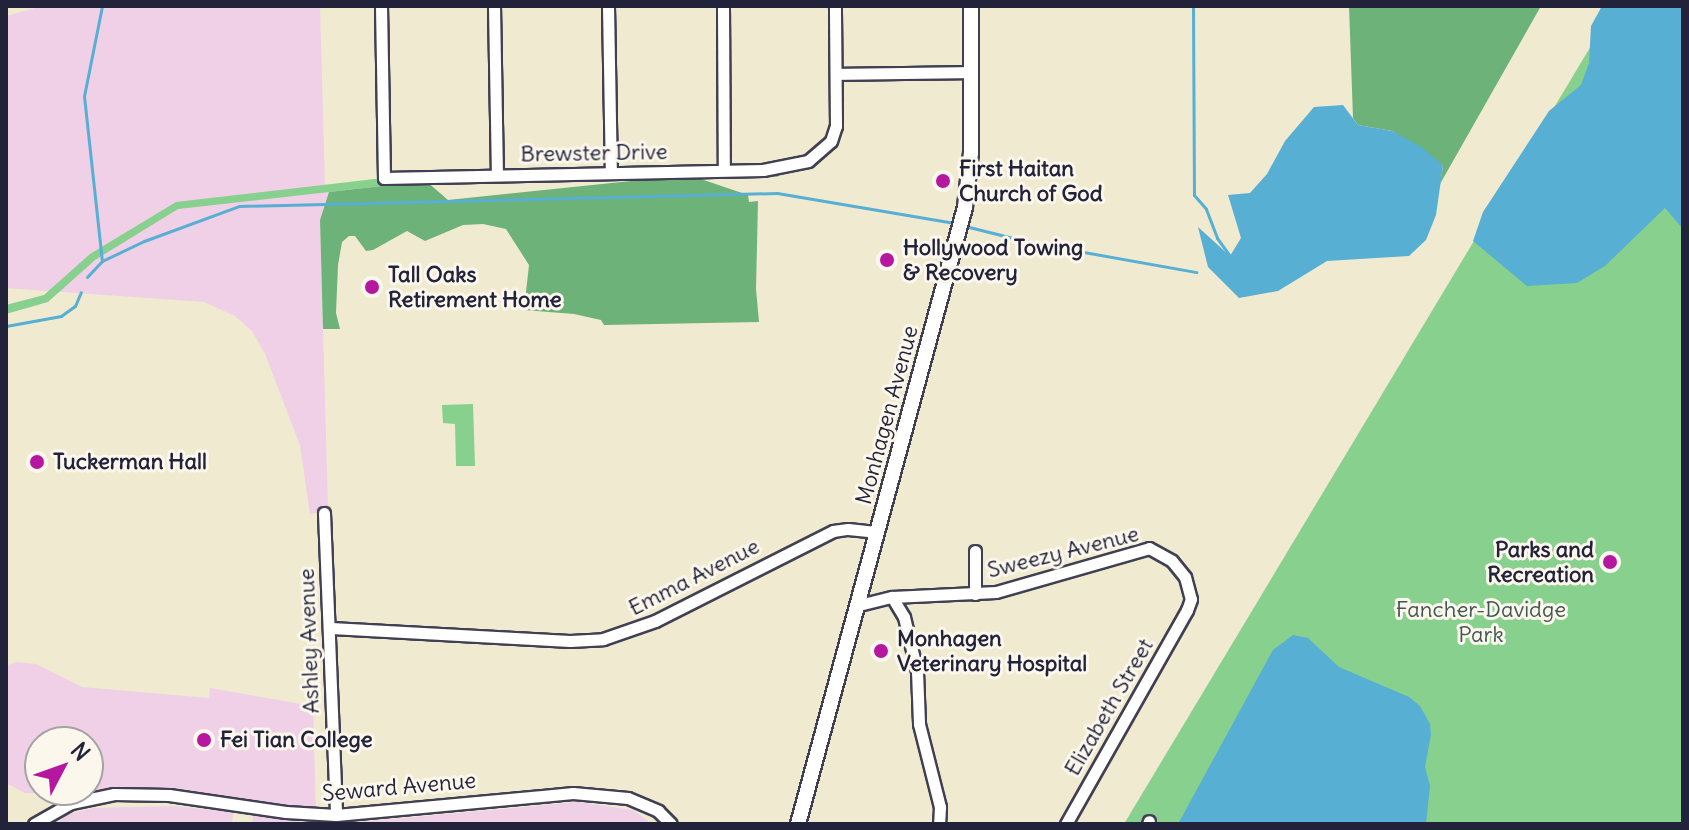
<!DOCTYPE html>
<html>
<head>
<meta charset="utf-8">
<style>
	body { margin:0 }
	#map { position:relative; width:1689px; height:830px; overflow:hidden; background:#f0ead1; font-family:Delius,sans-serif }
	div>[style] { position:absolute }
	.built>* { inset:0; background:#efd0e6 }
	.green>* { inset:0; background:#87d08d }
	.forest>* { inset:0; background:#6db278 }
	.water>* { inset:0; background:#57afd4 }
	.stream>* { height:3px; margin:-1.5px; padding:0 1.5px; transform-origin:1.5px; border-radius:1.5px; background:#57afd4 }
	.roads { filter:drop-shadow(2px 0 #414052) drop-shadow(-2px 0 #414052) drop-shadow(0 2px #414052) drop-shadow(0 -2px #414052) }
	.minor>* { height:11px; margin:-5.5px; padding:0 5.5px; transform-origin:5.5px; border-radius:5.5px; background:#fff }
	.major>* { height:14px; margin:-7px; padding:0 7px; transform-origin:7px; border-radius:7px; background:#fff }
	.dots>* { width:22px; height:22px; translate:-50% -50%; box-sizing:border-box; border:4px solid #fbf7ec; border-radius:50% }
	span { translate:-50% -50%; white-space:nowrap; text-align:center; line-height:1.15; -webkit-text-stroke:6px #fbf7ec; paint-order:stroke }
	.street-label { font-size:22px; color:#22223b }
	.poi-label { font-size:22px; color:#22223b; font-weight:700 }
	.left { translate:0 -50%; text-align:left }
	.right { translate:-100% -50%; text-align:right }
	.park-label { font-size:22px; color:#405654 }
	.frame { position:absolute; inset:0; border:8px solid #22223b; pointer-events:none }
	.north { position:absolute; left:24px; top:726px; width:80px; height:80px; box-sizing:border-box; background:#fbf7ec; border:2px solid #a4a2a5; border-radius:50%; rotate:49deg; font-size:22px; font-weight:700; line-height:32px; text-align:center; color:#22223b }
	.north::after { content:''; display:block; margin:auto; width:28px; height:36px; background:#b5179e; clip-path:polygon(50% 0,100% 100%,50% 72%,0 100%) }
</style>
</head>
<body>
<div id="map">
	<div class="built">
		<div style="clip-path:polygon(42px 6px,320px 6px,325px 188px,329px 192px,320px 220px,328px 511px,310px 514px,300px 445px,265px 354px,252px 331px,235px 316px,204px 302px,6px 288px,6px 16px)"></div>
		<div style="clip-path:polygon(evenodd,16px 662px,36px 664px,82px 687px,209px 698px,210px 688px,313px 706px,316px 812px,165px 794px,25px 793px,6px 783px,6px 666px,16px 662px,40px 742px,88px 742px,88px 790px,40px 790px,40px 742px)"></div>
		<div style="clip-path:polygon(578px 802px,633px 810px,652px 824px,252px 824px,253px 816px,311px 823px,371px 821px)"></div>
		<div style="clip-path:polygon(174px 806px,233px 812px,232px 824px,57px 824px,66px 815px,93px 808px)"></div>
	</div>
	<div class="green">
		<div style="clip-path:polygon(1615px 6px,1683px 6px,1683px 824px,1124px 824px)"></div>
		<div style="clip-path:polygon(781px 170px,778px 177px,689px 175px,426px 181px,178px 209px,95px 260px,48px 302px,6px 314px,6px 305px,44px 295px,90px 254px,176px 202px,426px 173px)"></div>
		<div style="clip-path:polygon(473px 404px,475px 466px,456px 466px,455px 424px,443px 423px,442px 405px)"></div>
	</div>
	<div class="forest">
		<div style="clip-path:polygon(1349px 6px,1541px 6px,1440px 184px,1443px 166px,1392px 131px,1358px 125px,1353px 118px)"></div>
		<div style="clip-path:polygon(689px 175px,748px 195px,749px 202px,758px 201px,756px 289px,759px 322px,604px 325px,601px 320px,574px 314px,524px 310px,529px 265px,506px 229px,483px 224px,463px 225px,425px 241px,407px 231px,373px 250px,366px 251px,355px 236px,349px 236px,342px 242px,338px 265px,336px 313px,340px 329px,323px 329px,320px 220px,329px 192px,426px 181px,448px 200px)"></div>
	</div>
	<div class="water">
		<div style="clip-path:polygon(1602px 6px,1683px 6px,1683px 229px,1665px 208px,1605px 266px,1577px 283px,1527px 286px,1473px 241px,1483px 212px,1549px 111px,1581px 85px,1589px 63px,1591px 26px)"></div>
		<div style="clip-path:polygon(1343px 105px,1358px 125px,1392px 131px,1423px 148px,1443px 166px,1436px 215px,1426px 240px,1409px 256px,1327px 261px,1278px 291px,1239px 298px,1208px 267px,1198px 227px,1230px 256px,1241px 238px,1228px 195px,1250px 193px,1267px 174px,1285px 141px,1314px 107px)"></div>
		<div style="clip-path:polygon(1293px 635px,1308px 638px,1339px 667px,1409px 697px,1420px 706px,1430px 724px,1431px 735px,1425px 767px,1430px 786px,1426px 824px,1178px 824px,1273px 650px)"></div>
	</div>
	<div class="stream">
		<div style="left:102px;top:6px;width:92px;rotate:101.3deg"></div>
		<div style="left:84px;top:96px;width:166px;rotate:83.8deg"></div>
		<div style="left:1193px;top:6px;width:189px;rotate:89.7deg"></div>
		<div style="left:1194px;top:195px;width:18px;rotate:49deg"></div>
		<div style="left:1206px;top:209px;width:31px;rotate:69deg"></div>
		<div style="left:1217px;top:238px;width:22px;rotate:54deg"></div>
		<div style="left:969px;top:227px;width:66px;rotate:14deg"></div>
		<div style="left:1033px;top:243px;width:166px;rotate:10.1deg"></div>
		<div style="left:87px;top:277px;width:22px;rotate:-47deg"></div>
		<div style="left:102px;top:261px;width:47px;rotate:-25.5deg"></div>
		<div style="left:144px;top:241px;width:101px;rotate:-20.2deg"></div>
		<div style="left:239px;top:206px;width:538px;rotate:-1.38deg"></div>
		<div style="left:777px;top:193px;width:180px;rotate:9.6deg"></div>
		<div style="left:6px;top:326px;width:56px;rotate:-10.3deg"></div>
		<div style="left:61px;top:316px;width:17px;rotate:-36deg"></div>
		<div style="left:75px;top:306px;width:15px;rotate:-67deg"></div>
	</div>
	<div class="roads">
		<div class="minor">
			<div style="left:381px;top:6px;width:172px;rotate:89deg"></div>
			<div style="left:384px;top:178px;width:379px;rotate:-1.2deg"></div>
			<div style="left:763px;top:170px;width:46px;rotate:-11.3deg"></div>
			<div style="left:808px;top:161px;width:30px;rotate:-41deg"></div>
			<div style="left:831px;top:141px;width:16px;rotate:-72deg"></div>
			<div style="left:836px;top:126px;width:120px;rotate:-90.5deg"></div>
			<div style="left:494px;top:6px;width:169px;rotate:89deg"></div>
			<div style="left:608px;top:6px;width:166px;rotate:89deg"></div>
			<div style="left:723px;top:6px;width:164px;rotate:89.7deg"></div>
			<div style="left:836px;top:74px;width:135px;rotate:-0.8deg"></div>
			<div style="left:324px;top:513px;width:302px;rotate:87.7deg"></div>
			<div style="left:975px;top:594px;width:43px;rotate:-90deg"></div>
			<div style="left:892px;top:597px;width:23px;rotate:59deg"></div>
			<div style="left:904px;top:617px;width:56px;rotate:76.5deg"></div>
			<div style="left:917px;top:671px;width:53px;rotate:87.8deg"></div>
			<div style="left:919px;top:724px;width:86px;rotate:75.8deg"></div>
			<div style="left:940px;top:807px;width:17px;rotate:93deg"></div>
			<div style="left:859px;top:605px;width:34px;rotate:-14deg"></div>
			<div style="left:892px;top:597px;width:104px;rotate:-2.8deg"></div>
			<div style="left:996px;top:592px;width:159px;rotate:-16deg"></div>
			<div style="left:1149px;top:548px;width:26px;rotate:29deg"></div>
			<div style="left:1172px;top:561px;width:21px;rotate:51deg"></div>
			<div style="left:1185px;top:577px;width:23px;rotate:75deg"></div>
			<div style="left:1191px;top:599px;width:12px;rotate:110deg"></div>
			<div style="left:1187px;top:610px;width:246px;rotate:119.5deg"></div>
			<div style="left:331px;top:628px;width:239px;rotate:3.1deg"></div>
			<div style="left:570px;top:641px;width:33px;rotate:-3deg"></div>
			<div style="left:603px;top:639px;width:55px;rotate:-19.1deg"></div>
			<div style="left:655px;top:621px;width:199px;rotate:-26.8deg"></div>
			<div style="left:833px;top:531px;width:15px;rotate:-8deg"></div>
			<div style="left:848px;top:529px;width:30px;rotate:6deg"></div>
			<div style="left:34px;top:824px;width:43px;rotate:-29.6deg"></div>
			<div style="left:71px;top:803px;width:44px;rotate:-11.8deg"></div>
			<div style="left:114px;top:794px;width:55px;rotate:1deg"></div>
			<div style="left:169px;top:795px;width:118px;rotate:8.3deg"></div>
			<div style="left:286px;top:812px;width:50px;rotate:3.4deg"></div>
			<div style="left:336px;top:815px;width:238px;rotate:-5.3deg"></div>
			<div style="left:573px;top:793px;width:55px;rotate:5.2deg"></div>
			<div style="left:628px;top:798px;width:33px;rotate:23deg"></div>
			<div style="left:658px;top:811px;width:18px;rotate:45deg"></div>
			<div style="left:1148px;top:824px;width:3px;rotate:-72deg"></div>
		</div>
		<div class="major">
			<div style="left:798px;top:824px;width:639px;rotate:-74.85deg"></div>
			<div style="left:965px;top:207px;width:54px;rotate:-83.7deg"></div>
			<div style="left:971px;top:153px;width:147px;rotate:-90deg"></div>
		</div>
	</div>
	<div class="dots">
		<div style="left:943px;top:181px;background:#b5179e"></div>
		<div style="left:887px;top:260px;background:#b5179e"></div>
		<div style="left:372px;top:287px;background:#b5179e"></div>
		<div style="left:37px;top:462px;background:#b5179e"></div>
		<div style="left:1610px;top:562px;background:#b5179e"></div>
		<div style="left:881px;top:651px;background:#b5179e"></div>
		<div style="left:204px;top:740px;background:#b5179e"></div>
	</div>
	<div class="street-label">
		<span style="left:594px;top:153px;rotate:-1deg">Brewster Drive</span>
		<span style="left:887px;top:415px;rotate:-75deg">Monhagen Avenue</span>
		<span style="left:1063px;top:552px;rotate:-14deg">Sweezy Avenue</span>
		<span style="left:694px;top:577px;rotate:-27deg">Emma Avenue</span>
		<span style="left:309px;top:641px;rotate:-92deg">Ashley Avenue</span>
		<span style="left:1109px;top:707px;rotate:-60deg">Elizabeth Street</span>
		<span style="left:399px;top:787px;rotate:-5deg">Seward Avenue</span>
	</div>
	<div class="poi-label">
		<span class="left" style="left:959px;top:181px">First Haitan<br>Church of God</span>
		<span class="left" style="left:903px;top:260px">Hollywood Towing<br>&amp; Recovery</span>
		<span class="left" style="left:388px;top:287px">Tall Oaks<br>Retirement Home</span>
		<span class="left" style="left:53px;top:462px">Tuckerman Hall</span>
		<span class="right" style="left:1594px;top:562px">Parks and<br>Recreation</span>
		<span class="left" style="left:897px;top:651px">Monhagen<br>Veterinary Hospital</span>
		<span class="left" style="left:220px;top:740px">Fei Tian College</span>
	</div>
	<div class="park-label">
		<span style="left:1481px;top:622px">Fancher-Davidge<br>Park</span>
	</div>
	<div class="frame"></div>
	<div class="north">N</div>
</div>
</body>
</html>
